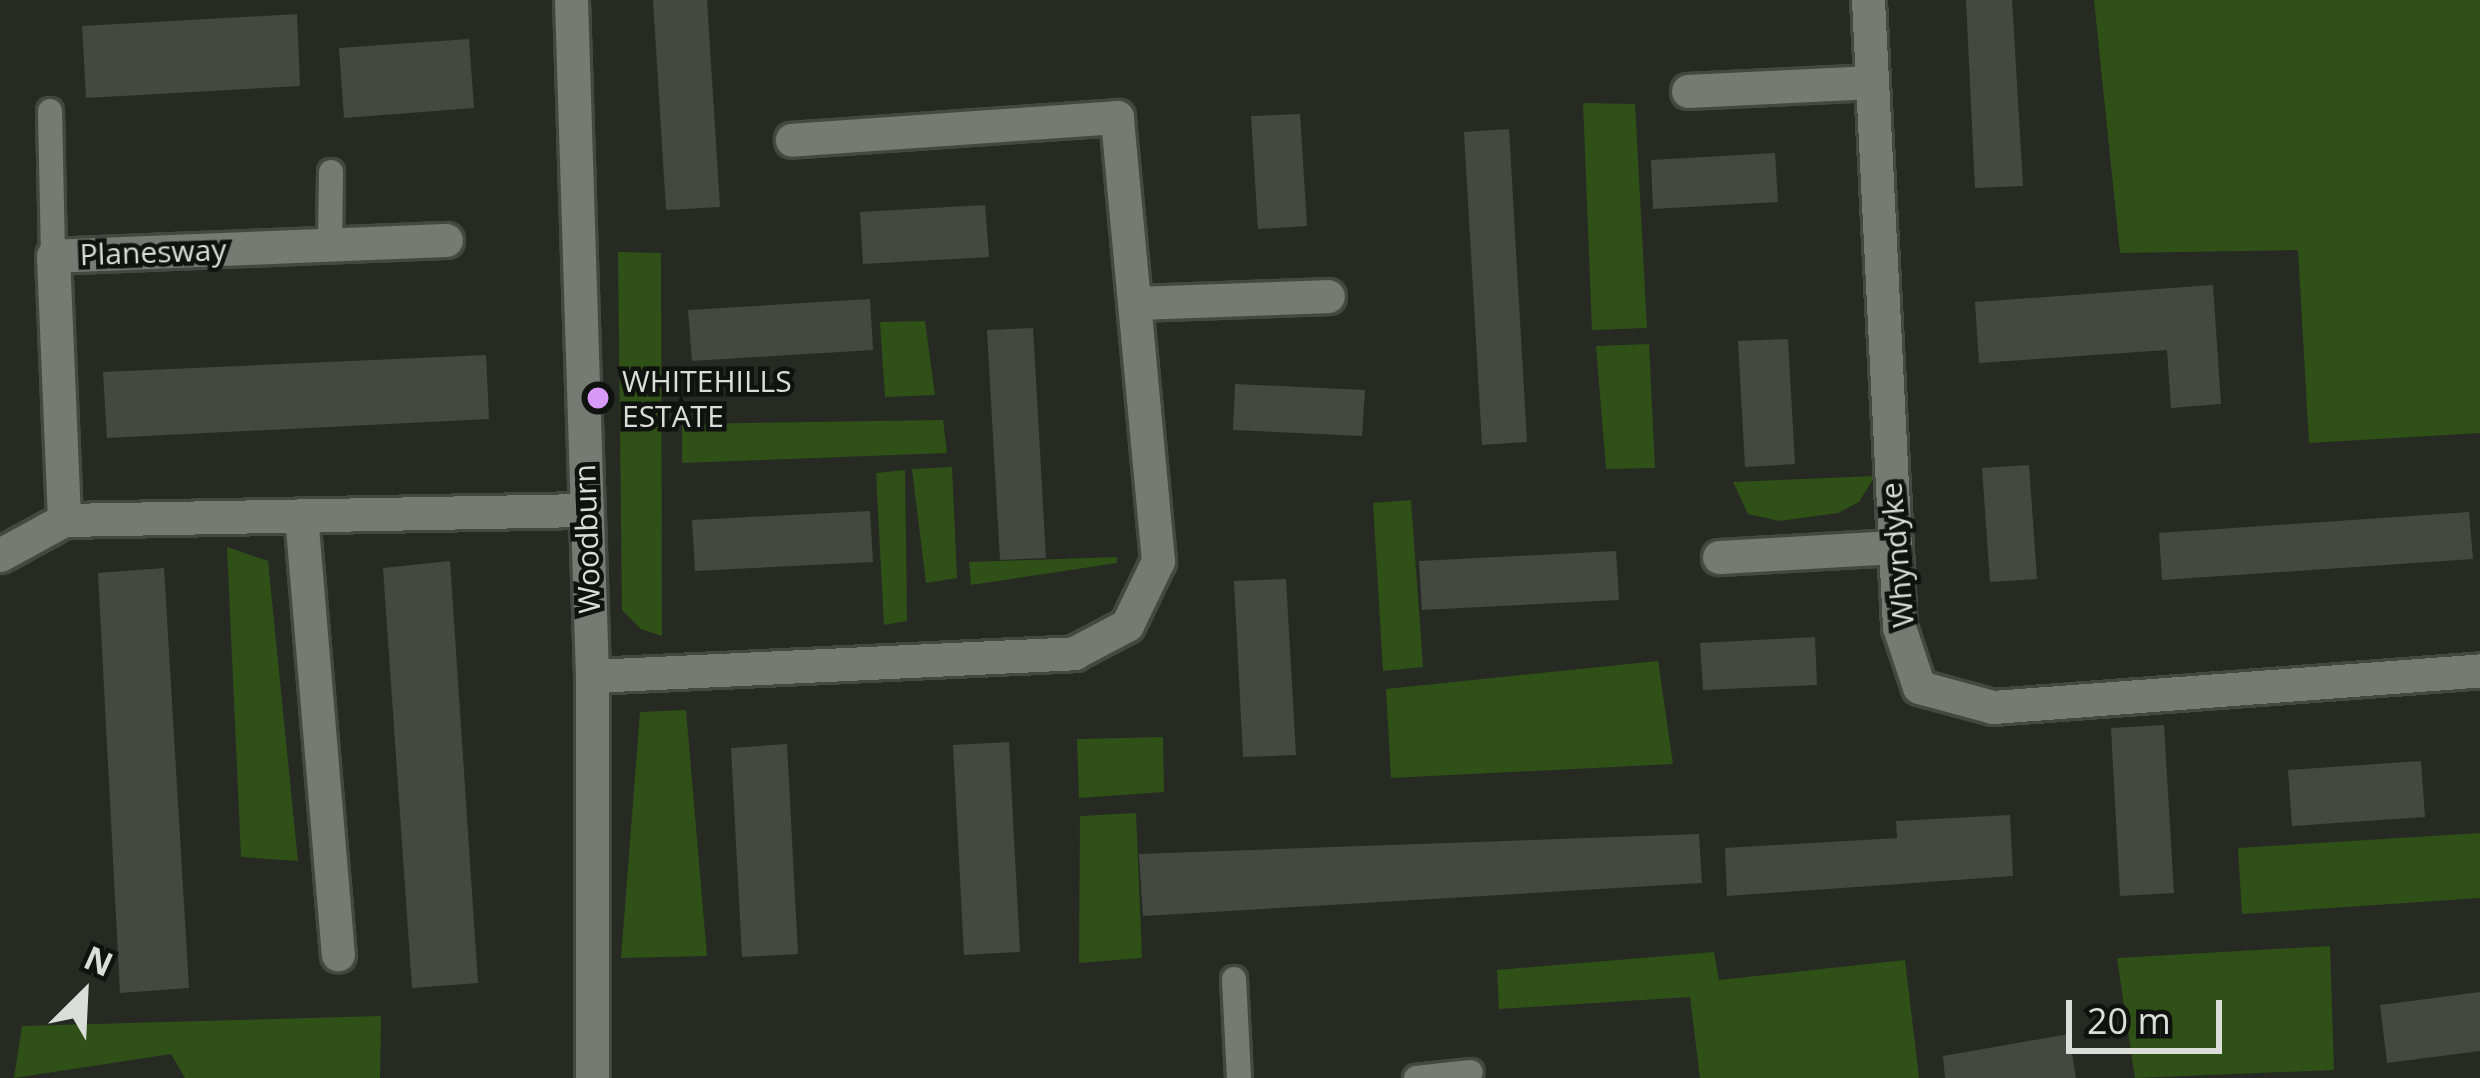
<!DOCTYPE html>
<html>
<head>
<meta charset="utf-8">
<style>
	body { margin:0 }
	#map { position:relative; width:2480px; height:1078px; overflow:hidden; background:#262a23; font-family:"Open Sans",sans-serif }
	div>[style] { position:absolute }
	.green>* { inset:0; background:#2f5017 }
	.building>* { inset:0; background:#434840 }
	.roads { filter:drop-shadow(3px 0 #444841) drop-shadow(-3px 0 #444841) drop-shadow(0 3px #444841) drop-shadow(0 -3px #444841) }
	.service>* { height:24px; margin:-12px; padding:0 12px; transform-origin:12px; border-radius:12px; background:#757a72 }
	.minor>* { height:33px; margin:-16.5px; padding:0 16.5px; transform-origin:16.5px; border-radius:16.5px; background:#757a72 }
	.dots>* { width:33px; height:33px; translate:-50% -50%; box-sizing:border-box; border:6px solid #10120f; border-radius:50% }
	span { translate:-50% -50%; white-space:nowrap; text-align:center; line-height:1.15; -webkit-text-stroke:9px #10120f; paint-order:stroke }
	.street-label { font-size:30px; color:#daddd8 }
	.poi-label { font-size:30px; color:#daddd8 }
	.left { translate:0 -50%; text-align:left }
	.north { position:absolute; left:24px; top:934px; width:120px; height:120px; -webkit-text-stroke:9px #10120f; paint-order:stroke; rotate:24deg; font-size:33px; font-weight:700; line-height:48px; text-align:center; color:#daddd8 }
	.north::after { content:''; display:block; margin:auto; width:42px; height:54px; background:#daddd8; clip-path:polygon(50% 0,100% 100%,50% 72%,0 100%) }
	.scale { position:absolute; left:2066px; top:1000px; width:156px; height:54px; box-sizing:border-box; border:6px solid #daddd8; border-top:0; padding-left:15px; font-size:36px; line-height:42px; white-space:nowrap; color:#daddd8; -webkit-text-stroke:9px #10120f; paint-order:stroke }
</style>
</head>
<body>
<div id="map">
	<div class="green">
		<div style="clip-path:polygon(2094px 0,2480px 0,2480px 433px,2309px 443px,2298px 250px,2120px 253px)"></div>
		<div style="clip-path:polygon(1583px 103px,1635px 104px,1647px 328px,1592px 330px)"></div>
		<div style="clip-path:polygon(618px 252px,661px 253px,662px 636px,641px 629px,622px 610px)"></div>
		<div style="clip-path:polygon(925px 321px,935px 395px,885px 397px,880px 322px)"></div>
		<div style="clip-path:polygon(1649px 344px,1655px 468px,1606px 469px,1596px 346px)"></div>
		<div style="clip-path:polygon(943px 420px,947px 453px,682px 463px,682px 424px)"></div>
		<div style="clip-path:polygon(952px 467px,957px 578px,926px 583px,912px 469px)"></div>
		<div style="clip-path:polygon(905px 470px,907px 621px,884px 625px,876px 473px)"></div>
		<div style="clip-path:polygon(1875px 476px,1859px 502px,1838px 513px,1779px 521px,1748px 514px,1733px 482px)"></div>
		<div style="clip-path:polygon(1411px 500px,1423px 667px,1383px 671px,1373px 503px)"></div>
		<div style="clip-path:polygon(227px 547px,268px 561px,298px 861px,241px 857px)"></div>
		<div style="clip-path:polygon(1117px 557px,1117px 563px,971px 585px,969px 562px)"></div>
		<div style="clip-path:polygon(1658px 661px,1673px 764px,1391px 778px,1386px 689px)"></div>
		<div style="clip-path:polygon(686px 710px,707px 956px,621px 958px,640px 712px)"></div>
		<div style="clip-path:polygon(1163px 737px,1164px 792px,1079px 798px,1077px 739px)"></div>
		<div style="clip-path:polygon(1136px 813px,1142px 958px,1079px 963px,1080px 816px)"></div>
		<div style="clip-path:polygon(2480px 833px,2480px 898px,2242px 914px,2238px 848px)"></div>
		<div style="clip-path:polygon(2330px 946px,2334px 1070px,2135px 1078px,2117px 958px)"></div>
		<div style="clip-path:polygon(1714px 952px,1719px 980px,1905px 960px,1919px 1078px,1700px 1078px,1690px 997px,1499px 1009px,1497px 970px)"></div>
		<div style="clip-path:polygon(381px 1016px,380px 1078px,185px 1078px,171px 1054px,14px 1078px,22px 1026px)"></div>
	</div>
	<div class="building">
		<div style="clip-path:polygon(653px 0,707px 0,720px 207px,666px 210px)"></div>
		<div style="clip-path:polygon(1966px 0,2012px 0,2023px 186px,1975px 188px)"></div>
		<div style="clip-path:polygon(297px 14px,300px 86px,86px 98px,82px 26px)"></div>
		<div style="clip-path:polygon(469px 39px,474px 108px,344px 118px,339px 48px)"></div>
		<div style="clip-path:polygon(1300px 114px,1307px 226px,1258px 229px,1251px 116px)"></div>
		<div style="clip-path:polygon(1509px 129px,1527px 442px,1482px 445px,1464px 132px)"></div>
		<div style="clip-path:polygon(1775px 153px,1778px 202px,1653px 209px,1651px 160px)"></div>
		<div style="clip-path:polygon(985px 205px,989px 257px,863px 264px,860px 212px)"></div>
		<div style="clip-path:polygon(2213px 285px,2221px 404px,2171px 408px,2167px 350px,1979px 363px,1975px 302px)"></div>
		<div style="clip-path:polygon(870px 299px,873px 350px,692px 361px,688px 310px)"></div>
		<div style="clip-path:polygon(1033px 328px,1046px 558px,1000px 560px,987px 330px)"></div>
		<div style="clip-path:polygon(1788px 339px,1795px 464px,1745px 467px,1738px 341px)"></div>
		<div style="clip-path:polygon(486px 355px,489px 419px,107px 438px,103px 372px)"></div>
		<div style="clip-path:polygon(1235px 384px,1365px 390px,1362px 436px,1233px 430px)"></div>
		<div style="clip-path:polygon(2029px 465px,2037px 579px,1990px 582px,1982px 468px)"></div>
		<div style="clip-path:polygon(870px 511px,873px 562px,695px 571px,692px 520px)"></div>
		<div style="clip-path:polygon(2469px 512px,2473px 559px,2162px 580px,2159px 533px)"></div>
		<div style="clip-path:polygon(1616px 551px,1619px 600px,1422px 610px,1419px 561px)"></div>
		<div style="clip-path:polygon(450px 561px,478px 983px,412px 988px,383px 568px)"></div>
		<div style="clip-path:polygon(164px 568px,189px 988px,120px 993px,98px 573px)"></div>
		<div style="clip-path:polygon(1286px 579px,1296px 755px,1243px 757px,1234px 581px)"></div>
		<div style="clip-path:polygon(1815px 637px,1817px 685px,1703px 690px,1700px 643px)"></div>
		<div style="clip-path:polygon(2164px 725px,2174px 893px,2120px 896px,2111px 728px)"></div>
		<div style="clip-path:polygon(1009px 742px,1020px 952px,964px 955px,953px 745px)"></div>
		<div style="clip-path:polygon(787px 744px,798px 954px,742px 957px,731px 748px)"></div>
		<div style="clip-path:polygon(2421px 761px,2425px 817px,2292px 826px,2288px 770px)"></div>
		<div style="clip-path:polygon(2010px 815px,2013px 876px,1727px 896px,1725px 848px,1897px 838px,1896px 821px)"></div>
		<div style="clip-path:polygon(1699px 834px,1702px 883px,1143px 916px,1139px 854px)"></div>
		<div style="clip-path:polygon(2480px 992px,2480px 1051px,2387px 1063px,2380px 1005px)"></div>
		<div style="clip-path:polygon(2069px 1034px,2076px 1078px,1945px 1078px,1943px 1056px)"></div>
	</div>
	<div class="roads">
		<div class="service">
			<div style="left:50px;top:111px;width:145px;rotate:88.8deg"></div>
			<div style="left:330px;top:245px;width:73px;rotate:-89.2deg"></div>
			<div style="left:1234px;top:979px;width:99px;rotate:87.1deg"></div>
			<div style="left:1416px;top:1078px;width:55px;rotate:-6.2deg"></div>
		</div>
		<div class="minor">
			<div style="left:571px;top:0;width:676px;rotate:88.22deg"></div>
			<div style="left:592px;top:676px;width:402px;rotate:90deg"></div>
			<div style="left:1868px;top:0;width:628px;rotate:87.17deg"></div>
			<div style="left:1899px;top:627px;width:63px;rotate:71.6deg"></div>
			<div style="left:1919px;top:687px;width:77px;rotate:15.1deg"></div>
			<div style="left:1993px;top:707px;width:488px;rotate:-4.3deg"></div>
			<div style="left:1688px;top:91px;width:184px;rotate:-2.8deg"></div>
			<div style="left:446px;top:240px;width:393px;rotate:177.7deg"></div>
			<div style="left:53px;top:256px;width:264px;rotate:87.6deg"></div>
			<div style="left:64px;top:520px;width:521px;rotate:-1.1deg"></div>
			<div style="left:1140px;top:303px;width:188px;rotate:-2.1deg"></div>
			<div style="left:301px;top:515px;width:441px;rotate:85.2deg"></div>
			<div style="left:0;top:555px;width:73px;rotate:-28.7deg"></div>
			<div style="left:1719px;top:557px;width:176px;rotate:-3.3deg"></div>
			<div style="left:592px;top:676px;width:483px;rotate:-2.7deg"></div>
			<div style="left:1074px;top:653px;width:60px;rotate:-27.8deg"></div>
			<div style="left:1127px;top:625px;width:71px;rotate:-64.2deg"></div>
			<div style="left:1158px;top:561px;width:446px;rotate:-95.3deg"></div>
			<div style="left:1117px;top:117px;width:326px;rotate:176deg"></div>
		</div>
	</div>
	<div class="dots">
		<div style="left:598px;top:398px;background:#d99af7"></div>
	</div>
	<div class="street-label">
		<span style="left:153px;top:252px;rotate:-2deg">Planesway</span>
		<span style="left:587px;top:539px;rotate:-92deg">Woodburn</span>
		<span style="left:1897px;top:555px;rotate:-95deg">Whyndyke</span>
	</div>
	<div class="poi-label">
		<span class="left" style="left:622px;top:398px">WHITEHILLS<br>ESTATE</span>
	</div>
	<div class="north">N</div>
	<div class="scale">20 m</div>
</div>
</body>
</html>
